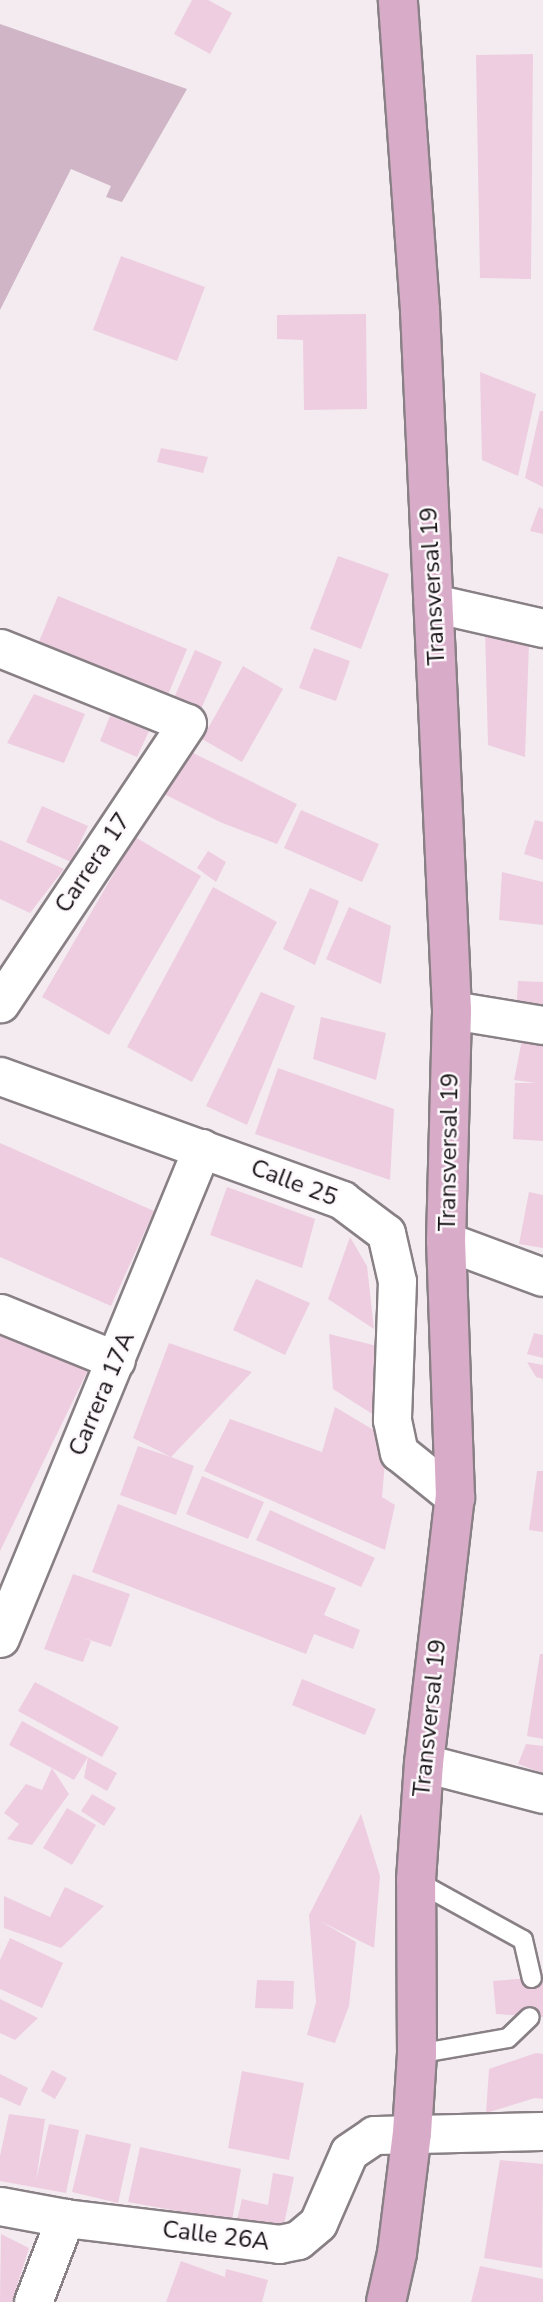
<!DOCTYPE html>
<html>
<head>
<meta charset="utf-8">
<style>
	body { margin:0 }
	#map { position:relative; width:543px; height:2302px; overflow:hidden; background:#f3ebf0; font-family:"Nunito Sans",sans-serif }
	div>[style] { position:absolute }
	.green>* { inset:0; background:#cfb5c5 }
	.building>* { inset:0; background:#eecde0 }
	.roads { filter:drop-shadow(2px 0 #888085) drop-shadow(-2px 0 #888085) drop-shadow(0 2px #888085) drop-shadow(0 -2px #888085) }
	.lane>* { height:18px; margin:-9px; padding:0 9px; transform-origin:9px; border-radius:9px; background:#fff }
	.street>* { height:37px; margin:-18.5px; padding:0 18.5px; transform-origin:18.5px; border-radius:18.5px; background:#fff }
	.primary>* { height:38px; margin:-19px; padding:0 19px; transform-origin:19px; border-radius:19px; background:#d8acc8 }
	span { translate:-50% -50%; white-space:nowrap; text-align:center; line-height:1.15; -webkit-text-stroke:5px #fef9fc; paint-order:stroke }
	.street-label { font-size:24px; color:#161315 }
</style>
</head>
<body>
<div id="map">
	<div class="green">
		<div style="clip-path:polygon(0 24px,187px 89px,122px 202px,106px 197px,111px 186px,71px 169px,0 310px)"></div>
	</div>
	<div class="building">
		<div style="clip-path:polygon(192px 0,208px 0,232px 13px,210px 54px,174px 34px)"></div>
		<div style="clip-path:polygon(533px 54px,531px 279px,480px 278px,476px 55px)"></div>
		<div style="clip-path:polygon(121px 256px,205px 287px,177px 361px,93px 330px)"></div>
		<div style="clip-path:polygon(366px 314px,367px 409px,304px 410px,303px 340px,277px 339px,277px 315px)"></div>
		<div style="clip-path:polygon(480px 372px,536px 394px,518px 476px,482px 460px)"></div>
		<div style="clip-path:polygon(540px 411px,543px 411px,543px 487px,525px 478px)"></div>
		<div style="clip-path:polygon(161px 448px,208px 457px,203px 473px,157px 462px)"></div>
		<div style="clip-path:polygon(539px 507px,543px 509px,543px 534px,530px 531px)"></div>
		<div style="clip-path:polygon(338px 556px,389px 574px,361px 649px,310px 629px)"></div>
		<div style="clip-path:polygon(58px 596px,187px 649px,167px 697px,38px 644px)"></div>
		<div style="clip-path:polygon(485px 629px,529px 643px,525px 757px,488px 745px)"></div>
		<div style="clip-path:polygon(314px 648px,350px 661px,336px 701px,299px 688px)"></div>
		<div style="clip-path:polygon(195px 650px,222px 662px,201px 709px,174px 698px)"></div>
		<div style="clip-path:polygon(243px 666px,283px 689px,242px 762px,202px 739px)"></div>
		<div style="clip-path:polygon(34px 694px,85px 714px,64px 763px,7px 743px)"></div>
		<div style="clip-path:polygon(110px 716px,149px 731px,137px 757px,100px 741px)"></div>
		<div style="clip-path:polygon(187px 750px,297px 804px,277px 844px,220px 822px,164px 794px)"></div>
		<div style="clip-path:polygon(42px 806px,88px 826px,71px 862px,26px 842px)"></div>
		<div style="clip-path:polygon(301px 810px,379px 844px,362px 882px,284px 848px)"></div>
		<div style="clip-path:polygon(535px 820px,543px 822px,543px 860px,524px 854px)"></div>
		<div style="clip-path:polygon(135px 837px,201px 876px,109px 1035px,42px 997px)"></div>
		<div style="clip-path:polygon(0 840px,64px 869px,30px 913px,0 899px)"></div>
		<div style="clip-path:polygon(208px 851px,226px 862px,216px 882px,197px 868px)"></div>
		<div style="clip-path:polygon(502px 872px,543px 882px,543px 925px,499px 920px)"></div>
		<div style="clip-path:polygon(213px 887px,277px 922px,192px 1082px,127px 1047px)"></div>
		<div style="clip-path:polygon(310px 888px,339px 901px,315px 965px,283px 949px)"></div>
		<div style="clip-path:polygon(349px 907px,391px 926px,381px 984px,326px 959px)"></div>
		<div style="clip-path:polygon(518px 981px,543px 982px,543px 1019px,516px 1017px)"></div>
		<div style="clip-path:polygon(261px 992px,295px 1006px,247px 1125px,206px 1106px)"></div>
		<div style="clip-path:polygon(321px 1017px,386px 1033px,376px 1080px,313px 1059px)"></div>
		<div style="clip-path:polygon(522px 1040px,543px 1043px,543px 1141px,513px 1139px,515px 1083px,536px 1083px,514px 1080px)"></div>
		<div style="clip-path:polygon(278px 1068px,394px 1109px,390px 1180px,255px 1134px)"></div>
		<div style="clip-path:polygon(0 1143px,154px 1211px,111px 1306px,0 1257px)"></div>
		<div style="clip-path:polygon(227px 1187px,315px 1219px,302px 1268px,210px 1235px)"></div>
		<div style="clip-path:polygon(529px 1192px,543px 1195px,543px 1248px,519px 1244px)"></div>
		<div style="clip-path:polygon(350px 1237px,367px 1266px,374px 1329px,328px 1299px)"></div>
		<div style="clip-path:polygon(256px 1279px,310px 1303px,285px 1355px,233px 1330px)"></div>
		<div style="clip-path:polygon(0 1329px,90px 1366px,0 1551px)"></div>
		<div style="clip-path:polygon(534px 1333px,543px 1335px,543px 1358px,527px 1354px)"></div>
		<div style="clip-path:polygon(329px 1334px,377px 1346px,374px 1415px,333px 1389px)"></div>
		<div style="clip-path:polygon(169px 1343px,252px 1372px,171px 1457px,194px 1466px,176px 1515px,120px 1495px,138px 1446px,171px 1457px,133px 1438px)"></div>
		<div style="clip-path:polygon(527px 1362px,543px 1365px,543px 1379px,536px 1377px)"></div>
		<div style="clip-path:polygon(335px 1407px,387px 1438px,382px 1497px,395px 1505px,385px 1550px,204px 1471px,230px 1419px,322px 1452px)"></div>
		<div style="clip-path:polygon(537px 1471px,543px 1471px,543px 1532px,529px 1530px)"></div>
		<div style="clip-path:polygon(202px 1476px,264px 1502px,248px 1539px,186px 1514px)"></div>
		<div style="clip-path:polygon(118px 1504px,336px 1588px,324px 1615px,360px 1630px,353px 1649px,314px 1634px,306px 1654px,92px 1572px)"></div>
		<div style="clip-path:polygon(270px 1510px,375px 1558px,361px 1587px,256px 1540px)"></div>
		<div style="clip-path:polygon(73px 1574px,130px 1594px,111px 1647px,81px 1637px,91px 1641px,83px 1662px,44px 1649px)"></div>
		<div style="clip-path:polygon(540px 1654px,543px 1654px,543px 1739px,527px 1736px)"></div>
		<div style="clip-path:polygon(302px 1679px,376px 1709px,365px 1735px,292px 1705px)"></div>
		<div style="clip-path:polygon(35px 1682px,119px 1727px,102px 1757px,18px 1711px)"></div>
		<div style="clip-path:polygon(22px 1721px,117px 1773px,107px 1791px,84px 1778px,88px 1757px,74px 1780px,52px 1768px,69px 1794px,32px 1845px,7px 1839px,19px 1824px,4px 1813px,26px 1784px,42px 1790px,52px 1768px,9px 1745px)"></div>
		<div style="clip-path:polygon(526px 1744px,543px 1746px,543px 1773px,518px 1764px)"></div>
		<div style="clip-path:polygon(92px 1794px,116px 1808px,104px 1826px,81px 1811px)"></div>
		<div style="clip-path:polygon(67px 1808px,96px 1825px,72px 1865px,43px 1848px)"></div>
		<div style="clip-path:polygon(361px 1814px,380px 1876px,374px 1948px,320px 1921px,356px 1942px,349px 2006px,335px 2043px,307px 2035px,316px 2002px,309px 1915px)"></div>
		<div style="clip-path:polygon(65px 1887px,104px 1906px,61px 1948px,4px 1928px,4px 1896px,50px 1917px)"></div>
		<div style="clip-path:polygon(10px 1938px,63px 1963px,42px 2008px,0 1989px,0 1960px)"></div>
		<div style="clip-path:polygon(543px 1977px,543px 2017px,496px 2014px,493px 1981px)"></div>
		<div style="clip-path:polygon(257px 1980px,294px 1981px,293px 2009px,255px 2008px)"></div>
		<div style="clip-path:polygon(0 1999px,38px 2018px,15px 2040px,0 2033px)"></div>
		<div style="clip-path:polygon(536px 2053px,543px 2054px,543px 2099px,535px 2098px,486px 2113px,489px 2069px)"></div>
		<div style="clip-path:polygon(52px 2070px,67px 2078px,55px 2099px,41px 2091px)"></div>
		<div style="clip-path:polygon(242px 2071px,304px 2083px,289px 2160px,228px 2148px)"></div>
		<div style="clip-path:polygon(0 2074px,28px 2088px,20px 2106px,0 2097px)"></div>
		<div style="clip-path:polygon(9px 2114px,45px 2119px,36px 2181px,49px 2124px,79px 2130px,66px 2193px,0 2181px,0 2156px)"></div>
		<div style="clip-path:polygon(86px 2134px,131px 2144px,118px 2203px,72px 2192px)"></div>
		<div style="clip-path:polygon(140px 2147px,241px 2169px,232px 2221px,128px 2202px)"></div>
		<div style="clip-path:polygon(500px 2160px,543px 2164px,542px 2268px,484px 2258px)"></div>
		<div style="clip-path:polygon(273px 2173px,294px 2177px,283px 2229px,237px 2220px,242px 2199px,268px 2205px)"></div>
		<div style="clip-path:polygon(1px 2234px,29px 2248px,12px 2302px,0 2302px)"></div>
		<div style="clip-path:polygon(181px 2261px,225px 2277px,226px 2269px,268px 2280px,262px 2302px,166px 2302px)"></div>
		<div style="clip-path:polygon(480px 2266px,543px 2279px,543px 2302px,471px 2302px)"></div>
	</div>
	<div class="roads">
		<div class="lane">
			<div style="left:416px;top:1881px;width:122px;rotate:28.9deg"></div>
			<div style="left:523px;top:1940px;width:39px;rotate:77deg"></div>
			<div style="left:417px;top:2054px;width:92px;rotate:-10deg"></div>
			<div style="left:508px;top:2038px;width:30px;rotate:-44deg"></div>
		</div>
		<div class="street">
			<div style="left:433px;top:603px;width:113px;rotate:12.8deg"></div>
			<div style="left:0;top:648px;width:201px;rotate:21.9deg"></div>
			<div style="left:187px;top:723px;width:337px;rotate:123.7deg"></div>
			<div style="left:452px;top:1010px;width:92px;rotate:9.4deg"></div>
			<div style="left:0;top:1076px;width:364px;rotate:19.9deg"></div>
			<div style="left:342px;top:1200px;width:55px;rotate:36.9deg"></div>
			<div style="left:386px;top:1233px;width:49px;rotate:77.1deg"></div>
			<div style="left:397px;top:1281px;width:139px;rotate:92.1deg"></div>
			<div style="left:392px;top:1420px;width:33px;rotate:78deg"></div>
			<div style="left:399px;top:1452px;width:72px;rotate:38.8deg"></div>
			<div style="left:446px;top:1241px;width:103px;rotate:20.4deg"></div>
			<div style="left:0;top:1313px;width:125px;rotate:22.1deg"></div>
			<div style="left:0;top:1638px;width:530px;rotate:-67.6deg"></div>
			<div style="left:424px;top:1763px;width:123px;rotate:14.6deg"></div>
			<div style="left:0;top:2206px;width:66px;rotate:10.5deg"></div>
			<div style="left:65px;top:2218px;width:216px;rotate:6.9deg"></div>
			<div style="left:279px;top:2244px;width:19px;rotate:-12deg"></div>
			<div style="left:298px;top:2240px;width:26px;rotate:-40deg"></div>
			<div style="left:318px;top:2223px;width:77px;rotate:-66.4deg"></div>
			<div style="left:349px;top:2152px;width:30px;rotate:-34deg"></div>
			<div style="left:374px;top:2135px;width:169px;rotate:-1.4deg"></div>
			<div style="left:33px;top:2302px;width:90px;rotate:-69.1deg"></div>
		</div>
		<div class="primary">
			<div style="left:386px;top:2302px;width:50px;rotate:-77.3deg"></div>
			<div style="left:397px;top:2253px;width:121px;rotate:-82.9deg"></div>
			<div style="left:412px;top:2133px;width:79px;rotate:-86.4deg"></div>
			<div style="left:417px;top:2054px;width:174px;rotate:-90.3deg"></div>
			<div style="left:416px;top:1880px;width:117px;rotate:-86.1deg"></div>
			<div style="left:424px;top:1763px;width:268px;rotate:-83.4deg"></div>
			<div style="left:455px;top:1497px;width:256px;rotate:-92deg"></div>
			<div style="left:446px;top:1241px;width:231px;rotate:-88.5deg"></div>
			<div style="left:452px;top:1010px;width:701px;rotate:-92.62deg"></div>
			<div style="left:420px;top:310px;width:311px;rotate:-94.1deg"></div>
		</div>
	</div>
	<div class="street-label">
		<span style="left:433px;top:586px;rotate:-93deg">Transversal 19</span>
		<span style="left:93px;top:863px;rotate:-56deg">Carrera 17</span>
		<span style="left:449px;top:1152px;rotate:-89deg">Transversal 19</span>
		<span style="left:294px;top:1183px;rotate:21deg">Calle 25</span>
		<span style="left:102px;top:1394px;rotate:-67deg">Carrera 17A</span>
		<span style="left:430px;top:1718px;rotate:-84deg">Transversal 19</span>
		<span style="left:216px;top:2236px;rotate:7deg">Calle 26A</span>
	</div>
</div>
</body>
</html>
